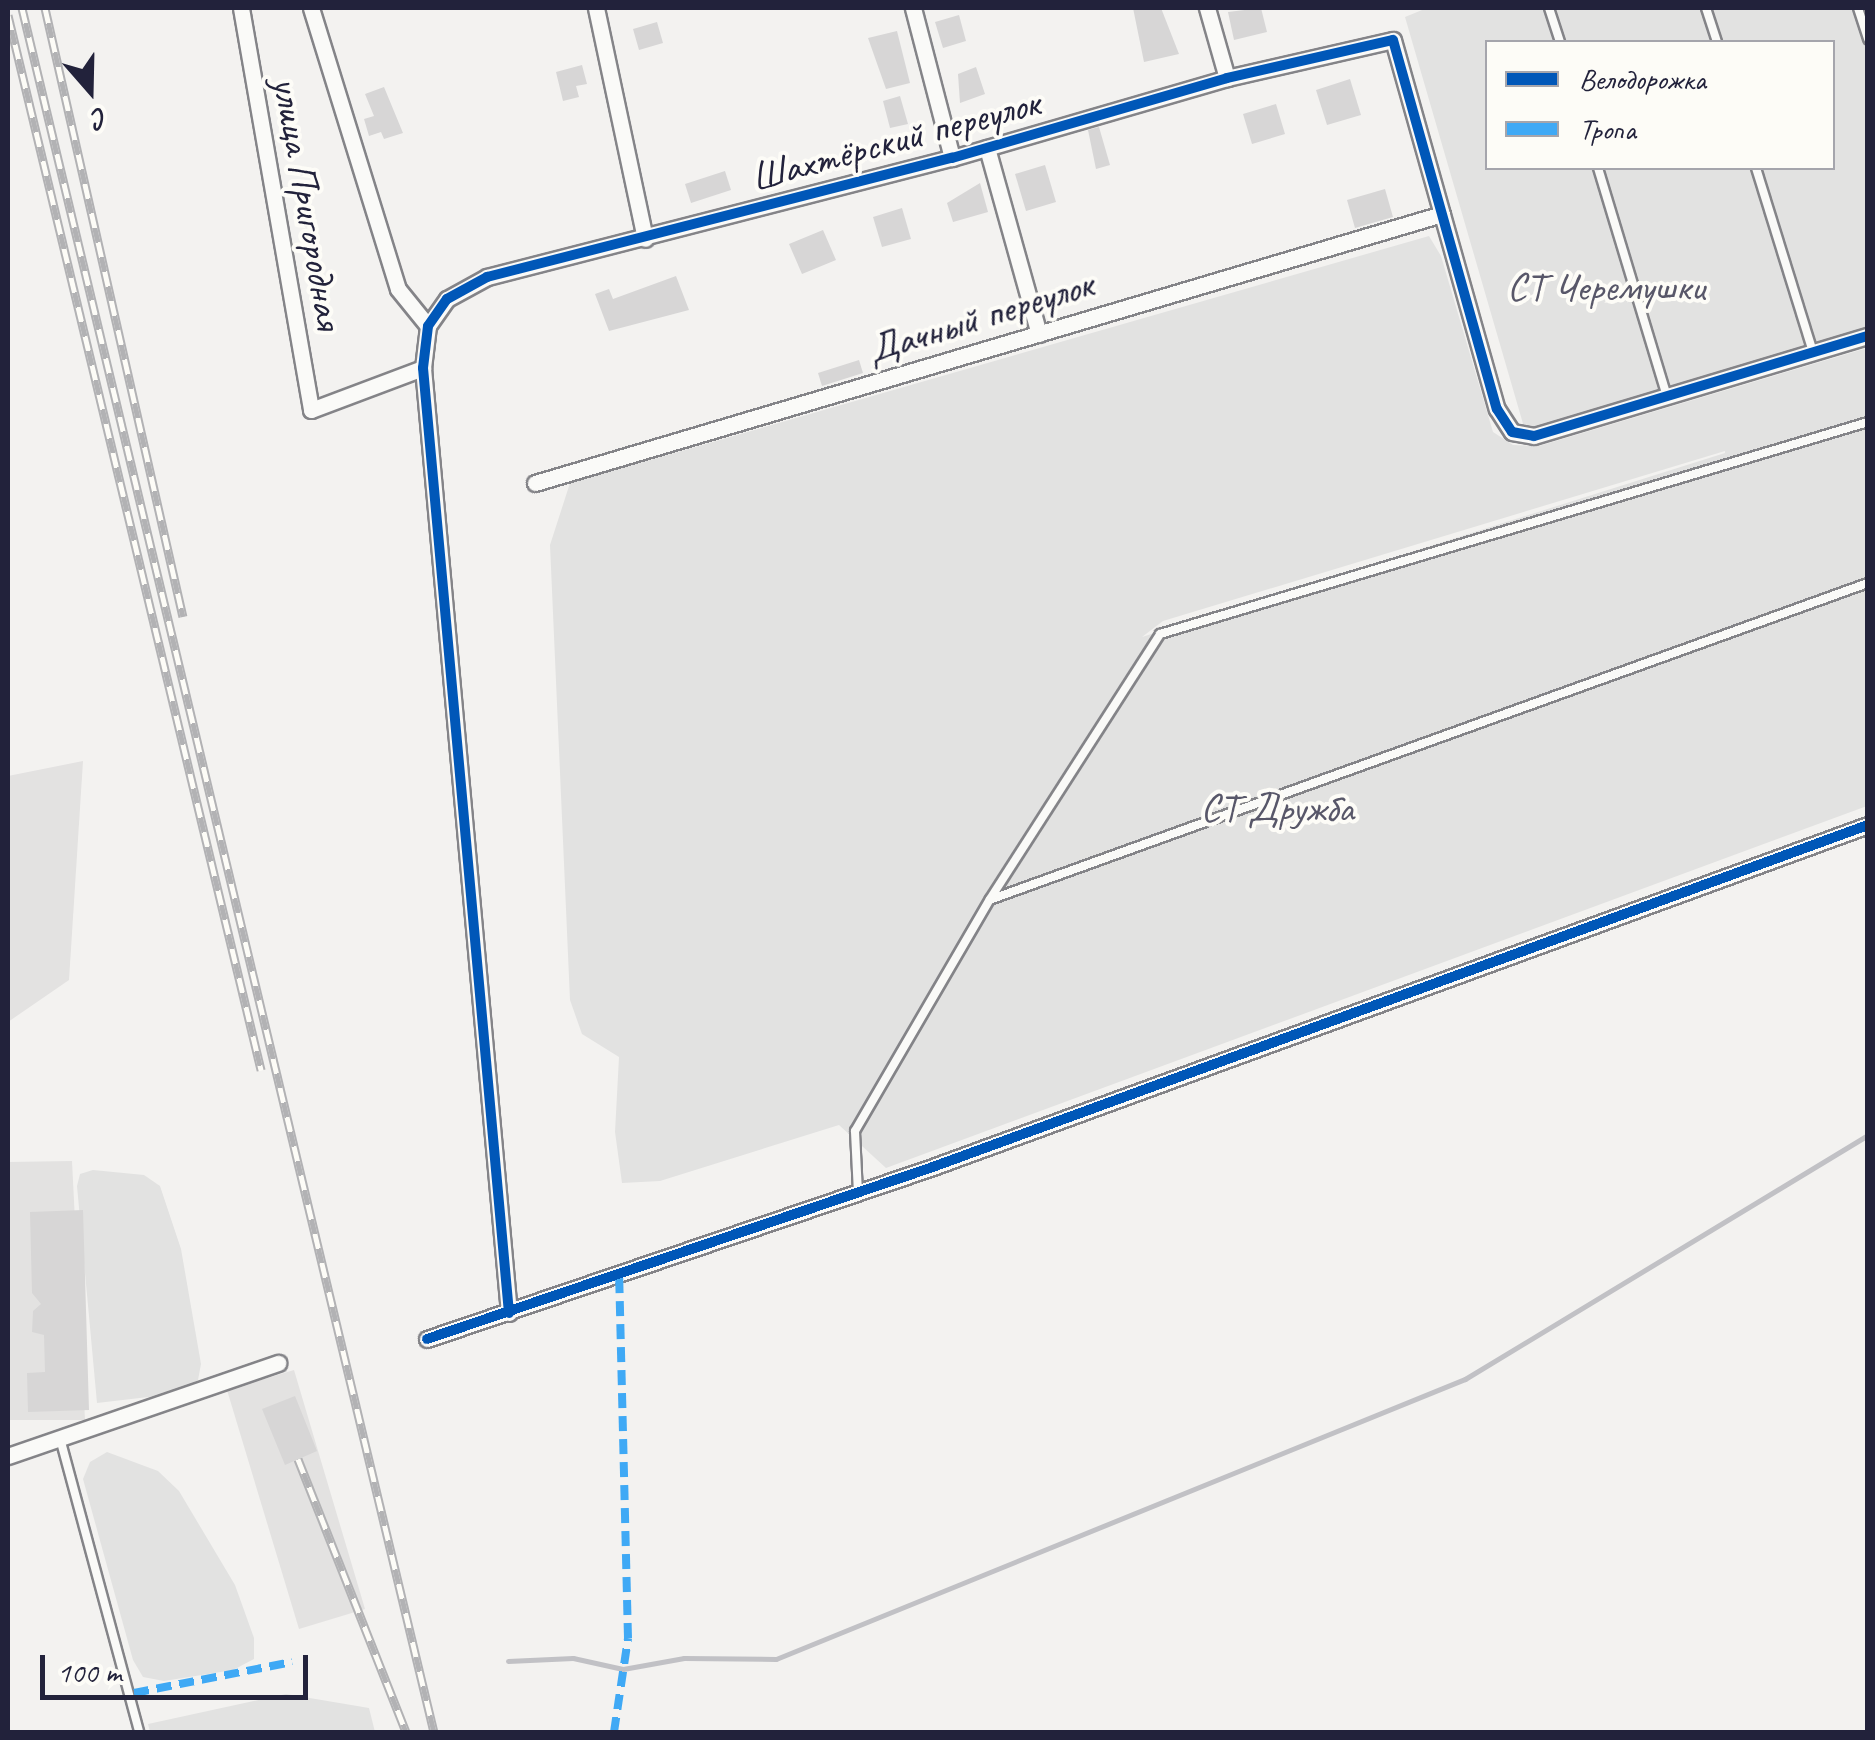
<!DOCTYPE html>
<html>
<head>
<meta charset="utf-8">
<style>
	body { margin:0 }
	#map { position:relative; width:1875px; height:1740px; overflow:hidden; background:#f3f2f0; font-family:Caveat,sans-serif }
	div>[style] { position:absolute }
	.built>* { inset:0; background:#e3e2e1 }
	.green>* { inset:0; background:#e2e2e1 }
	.stream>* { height:5px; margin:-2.5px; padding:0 2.5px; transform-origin:2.5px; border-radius:2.5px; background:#c1c1c5 }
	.building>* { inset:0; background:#d7d6d6 }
	.roads { filter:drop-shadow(2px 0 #848488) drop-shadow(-2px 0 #848488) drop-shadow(0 2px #848488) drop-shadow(0 -2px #848488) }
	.service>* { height:8px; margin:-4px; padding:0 4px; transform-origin:4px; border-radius:4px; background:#fafaf8 }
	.minor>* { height:15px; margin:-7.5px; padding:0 7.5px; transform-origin:7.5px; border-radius:7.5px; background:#fafaf8 }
	.rail>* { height:9px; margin-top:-4.5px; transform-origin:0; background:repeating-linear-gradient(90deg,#fdfcf7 0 15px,#b2b2b4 0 30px); box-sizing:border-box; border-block:2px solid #b2b2b4 }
	.quiet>* { height:8px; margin-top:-4px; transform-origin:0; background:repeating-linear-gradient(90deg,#3fa9f5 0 15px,transparent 0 23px) }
	.cycleway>* { height:10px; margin:-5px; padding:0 5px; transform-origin:5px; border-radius:5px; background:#0057b8 }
	span { translate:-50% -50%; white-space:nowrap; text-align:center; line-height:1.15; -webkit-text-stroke:8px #fdfcf7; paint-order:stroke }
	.street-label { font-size:40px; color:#22223b }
	.park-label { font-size:40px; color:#585769 }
	.frame { position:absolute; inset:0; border:10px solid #22223b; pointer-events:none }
	.legend { position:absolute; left:1485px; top:40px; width:350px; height:130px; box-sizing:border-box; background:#fdfcf7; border:2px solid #a5a5ac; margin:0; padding:12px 18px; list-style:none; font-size:30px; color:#22223b }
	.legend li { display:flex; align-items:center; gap:20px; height:50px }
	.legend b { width:50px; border:2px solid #a5a5ac }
	.north { position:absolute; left:40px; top:40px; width:100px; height:100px; -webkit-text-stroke:8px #fdfcf7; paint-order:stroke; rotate:160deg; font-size:28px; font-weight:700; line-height:40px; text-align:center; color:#22223b }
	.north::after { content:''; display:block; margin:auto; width:35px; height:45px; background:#22223b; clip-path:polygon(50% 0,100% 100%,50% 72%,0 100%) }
	.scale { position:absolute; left:40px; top:1655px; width:268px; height:45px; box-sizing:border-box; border:5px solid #22223b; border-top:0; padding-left:12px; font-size:30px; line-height:35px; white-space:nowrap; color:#22223b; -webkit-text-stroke:8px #fdfcf7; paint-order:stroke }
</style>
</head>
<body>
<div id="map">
	<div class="built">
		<div style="clip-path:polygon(83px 761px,69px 980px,8px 1022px,8px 776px)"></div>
		<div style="clip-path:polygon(72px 1161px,85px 1420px,8px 1420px,8px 1162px)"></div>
		<div style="clip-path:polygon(294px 1370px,365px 1609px,299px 1629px,227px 1390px)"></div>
	</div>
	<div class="green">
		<div style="clip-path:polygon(evenodd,1427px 8px,1867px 8px,1867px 331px,1526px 434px,1405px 17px,1427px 8px,1488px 42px,1832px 42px,1832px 168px,1488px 168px,1488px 42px)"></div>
		<div style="clip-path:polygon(evenodd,1429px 236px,1441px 256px,1493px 432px,1513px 445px,1539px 446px,1867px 348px,1867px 806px,886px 1168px,839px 1125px,660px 1181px,622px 1183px,615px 1132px,619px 1057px,582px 1034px,570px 1000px,550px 545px,570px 483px,1429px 236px,1725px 451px,1725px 453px,1142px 637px,1163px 621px,1725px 451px)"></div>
		<div style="clip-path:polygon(93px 1170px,144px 1175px,160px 1186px,181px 1249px,201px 1364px,198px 1380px,174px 1394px,97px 1403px,77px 1186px,80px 1174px)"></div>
		<div style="clip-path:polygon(107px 1452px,158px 1471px,179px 1491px,235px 1585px,254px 1638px,254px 1659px,233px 1670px,164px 1681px,143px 1677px,133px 1660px,83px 1479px,90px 1462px)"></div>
		<div style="clip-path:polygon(286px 1694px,369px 1708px,375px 1732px,150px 1732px,148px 1724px)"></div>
	</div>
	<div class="stream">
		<div style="left:508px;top:1661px;width:65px;rotate:-2.6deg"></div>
		<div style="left:573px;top:1658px;width:51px;rotate:12.4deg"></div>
		<div style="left:623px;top:1669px;width:62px;rotate:-10.2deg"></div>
		<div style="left:684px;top:1658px;width:92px;rotate:0.6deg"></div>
		<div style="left:776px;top:1659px;width:744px;rotate:-22.12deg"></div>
		<div style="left:1465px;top:1379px;width:471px;rotate:-31.2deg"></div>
	</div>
	<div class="building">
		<div style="clip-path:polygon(1133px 8px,1161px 8px,1179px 54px,1144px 62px)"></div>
		<div style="clip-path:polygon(1261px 8px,1267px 32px,1234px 40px,1228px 12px)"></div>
		<div style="clip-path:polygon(959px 15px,966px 41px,943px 48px,935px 22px)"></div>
		<div style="clip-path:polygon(657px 22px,663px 43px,639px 50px,633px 29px)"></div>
		<div style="clip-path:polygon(897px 31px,910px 83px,886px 89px,868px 38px)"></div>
		<div style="clip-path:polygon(582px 65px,587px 84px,576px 86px,579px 97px,563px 101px,556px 72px)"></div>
		<div style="clip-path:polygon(976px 67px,985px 94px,960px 103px,958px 74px)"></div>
		<div style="clip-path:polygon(1350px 79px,1361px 115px,1327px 125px,1316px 90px)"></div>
		<div style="clip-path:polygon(384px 87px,403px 133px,384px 139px,381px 132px,369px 136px,364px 119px,374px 116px,365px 94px)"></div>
		<div style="clip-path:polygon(900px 96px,908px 124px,890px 128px,883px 101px)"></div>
		<div style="clip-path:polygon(1276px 104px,1285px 134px,1252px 144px,1243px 114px)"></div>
		<div style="clip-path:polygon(1099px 127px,1110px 165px,1096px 169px,1088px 130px)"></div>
		<div style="clip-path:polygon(1045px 165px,1056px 202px,1026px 211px,1015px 174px)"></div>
		<div style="clip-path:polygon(725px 171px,731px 190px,691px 203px,685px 184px)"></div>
		<div style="clip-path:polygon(980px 183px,988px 212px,953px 222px,947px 203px)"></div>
		<div style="clip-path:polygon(1385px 189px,1393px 217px,1355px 228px,1347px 200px)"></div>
		<div style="clip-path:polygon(902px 208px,911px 239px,882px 247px,873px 217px)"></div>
		<div style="clip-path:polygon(823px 230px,836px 260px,802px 274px,789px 244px)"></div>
		<div style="clip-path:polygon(676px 276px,689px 310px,609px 331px,595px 294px,609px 289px,613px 299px)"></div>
		<div style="clip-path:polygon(859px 360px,863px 373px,822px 386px,818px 373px)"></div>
		<div style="clip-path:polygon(83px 1210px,89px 1410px,28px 1412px,27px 1373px,45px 1372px,44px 1335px,32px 1332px,33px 1311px,41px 1304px,32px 1293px,30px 1212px)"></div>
		<div style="clip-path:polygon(295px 1396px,317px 1451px,285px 1465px,262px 1409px)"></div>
	</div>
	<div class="roads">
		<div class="service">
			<div style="left:1549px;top:8px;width:36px;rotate:72deg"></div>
			<div style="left:1706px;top:8px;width:36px;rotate:72deg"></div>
			<div style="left:1858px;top:8px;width:33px;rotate:72deg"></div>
			<div style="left:1598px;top:168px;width:238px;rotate:73.2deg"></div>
			<div style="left:1756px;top:168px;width:193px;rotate:72.8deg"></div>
			<div style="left:992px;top:899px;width:931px;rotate:-19.84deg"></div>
			<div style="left:858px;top:1193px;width:62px;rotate:-92.8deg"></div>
			<div style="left:855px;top:1131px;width:268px;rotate:-59.8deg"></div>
			<div style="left:990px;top:899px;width:315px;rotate:-57.3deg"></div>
			<div style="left:1160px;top:634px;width:739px;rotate:-16.67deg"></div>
			<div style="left:61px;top:1442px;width:300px;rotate:74.9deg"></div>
		</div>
		<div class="minor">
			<div style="left:241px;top:8px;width:408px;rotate:80.1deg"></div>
			<div style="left:311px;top:410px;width:120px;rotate:-20.6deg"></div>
			<div style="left:311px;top:8px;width:294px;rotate:72.8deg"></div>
			<div style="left:398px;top:289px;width:48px;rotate:51deg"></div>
			<div style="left:596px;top:8px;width:236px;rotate:78deg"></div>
			<div style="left:913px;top:8px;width:155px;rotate:75.4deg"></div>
			<div style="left:1207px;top:8px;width:73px;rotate:74.1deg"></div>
			<div style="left:987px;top:148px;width:193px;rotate:74.4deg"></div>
			<div style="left:535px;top:483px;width:946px;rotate:-16.52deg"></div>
			<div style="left:509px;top:1313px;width:949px;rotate:-95.2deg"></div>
			<div style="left:423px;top:368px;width:42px;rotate:-83.2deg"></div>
			<div style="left:428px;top:326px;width:33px;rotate:-55deg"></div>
			<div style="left:447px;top:299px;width:46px;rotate:-28.8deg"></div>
			<div style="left:487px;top:277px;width:480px;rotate:-14.4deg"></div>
			<div style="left:952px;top:158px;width:286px;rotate:-16.2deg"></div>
			<div style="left:1227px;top:78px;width:170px;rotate:-12.9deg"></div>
			<div style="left:1393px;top:40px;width:383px;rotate:74.3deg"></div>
			<div style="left:1497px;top:409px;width:27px;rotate:57deg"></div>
			<div style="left:1512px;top:432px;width:22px;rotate:10deg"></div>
			<div style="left:1534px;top:436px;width:349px;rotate:-16.7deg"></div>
			<div style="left:427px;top:1339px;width:531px;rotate:-18.78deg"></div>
			<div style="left:930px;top:1168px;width:999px;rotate:-20.09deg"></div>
			<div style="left:8px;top:1456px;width:286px;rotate:-19deg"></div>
		</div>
	</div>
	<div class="rail">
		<div style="left:22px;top:8px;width:1773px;rotate:76.56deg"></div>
		<div style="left:45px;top:8px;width:624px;rotate:77.23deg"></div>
		<div style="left:8px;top:15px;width:1085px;rotate:76.51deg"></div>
		<div style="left:298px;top:1459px;width:294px;rotate:68.4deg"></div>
	</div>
	<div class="quiet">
		<div style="left:134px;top:1693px;width:161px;rotate:-11.1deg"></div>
		<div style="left:614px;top:1732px;width:95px;rotate:-81.5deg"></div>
		<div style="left:628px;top:1638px;width:361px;rotate:-91.4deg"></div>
	</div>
	<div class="cycleway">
		<div style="left:509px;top:1313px;width:949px;rotate:-95.2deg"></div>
		<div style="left:423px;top:368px;width:42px;rotate:-83.2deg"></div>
		<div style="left:428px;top:326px;width:33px;rotate:-55deg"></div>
		<div style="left:447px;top:299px;width:46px;rotate:-28.8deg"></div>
		<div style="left:487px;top:277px;width:480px;rotate:-14.4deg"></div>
		<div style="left:952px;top:158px;width:286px;rotate:-16.2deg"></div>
		<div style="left:1227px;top:78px;width:170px;rotate:-12.9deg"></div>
		<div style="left:1393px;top:40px;width:383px;rotate:74.3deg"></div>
		<div style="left:1497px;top:409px;width:27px;rotate:57deg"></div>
		<div style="left:1512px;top:432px;width:22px;rotate:10deg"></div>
		<div style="left:1534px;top:436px;width:349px;rotate:-16.7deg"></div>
		<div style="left:427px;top:1339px;width:531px;rotate:-18.78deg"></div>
		<div style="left:930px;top:1168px;width:999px;rotate:-20.09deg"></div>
	</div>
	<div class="street-label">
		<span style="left:895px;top:140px;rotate:-15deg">Шахтёрский переулок</span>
		<span style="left:308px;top:203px;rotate:80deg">улица Пригородная</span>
		<span style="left:980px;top:317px;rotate:-17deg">Дачный переулок</span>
	</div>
	<div class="park-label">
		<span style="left:1606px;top:287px">СТ Черемушки</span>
		<span style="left:1277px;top:808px">СТ Дружба</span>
	</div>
	<div class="frame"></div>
	<ul class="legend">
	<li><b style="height:12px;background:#0057b8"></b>Велодорожка</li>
	<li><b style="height:12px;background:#3fa9f5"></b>Тропа</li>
	</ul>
	<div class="north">С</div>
	<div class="scale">100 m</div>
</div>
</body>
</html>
